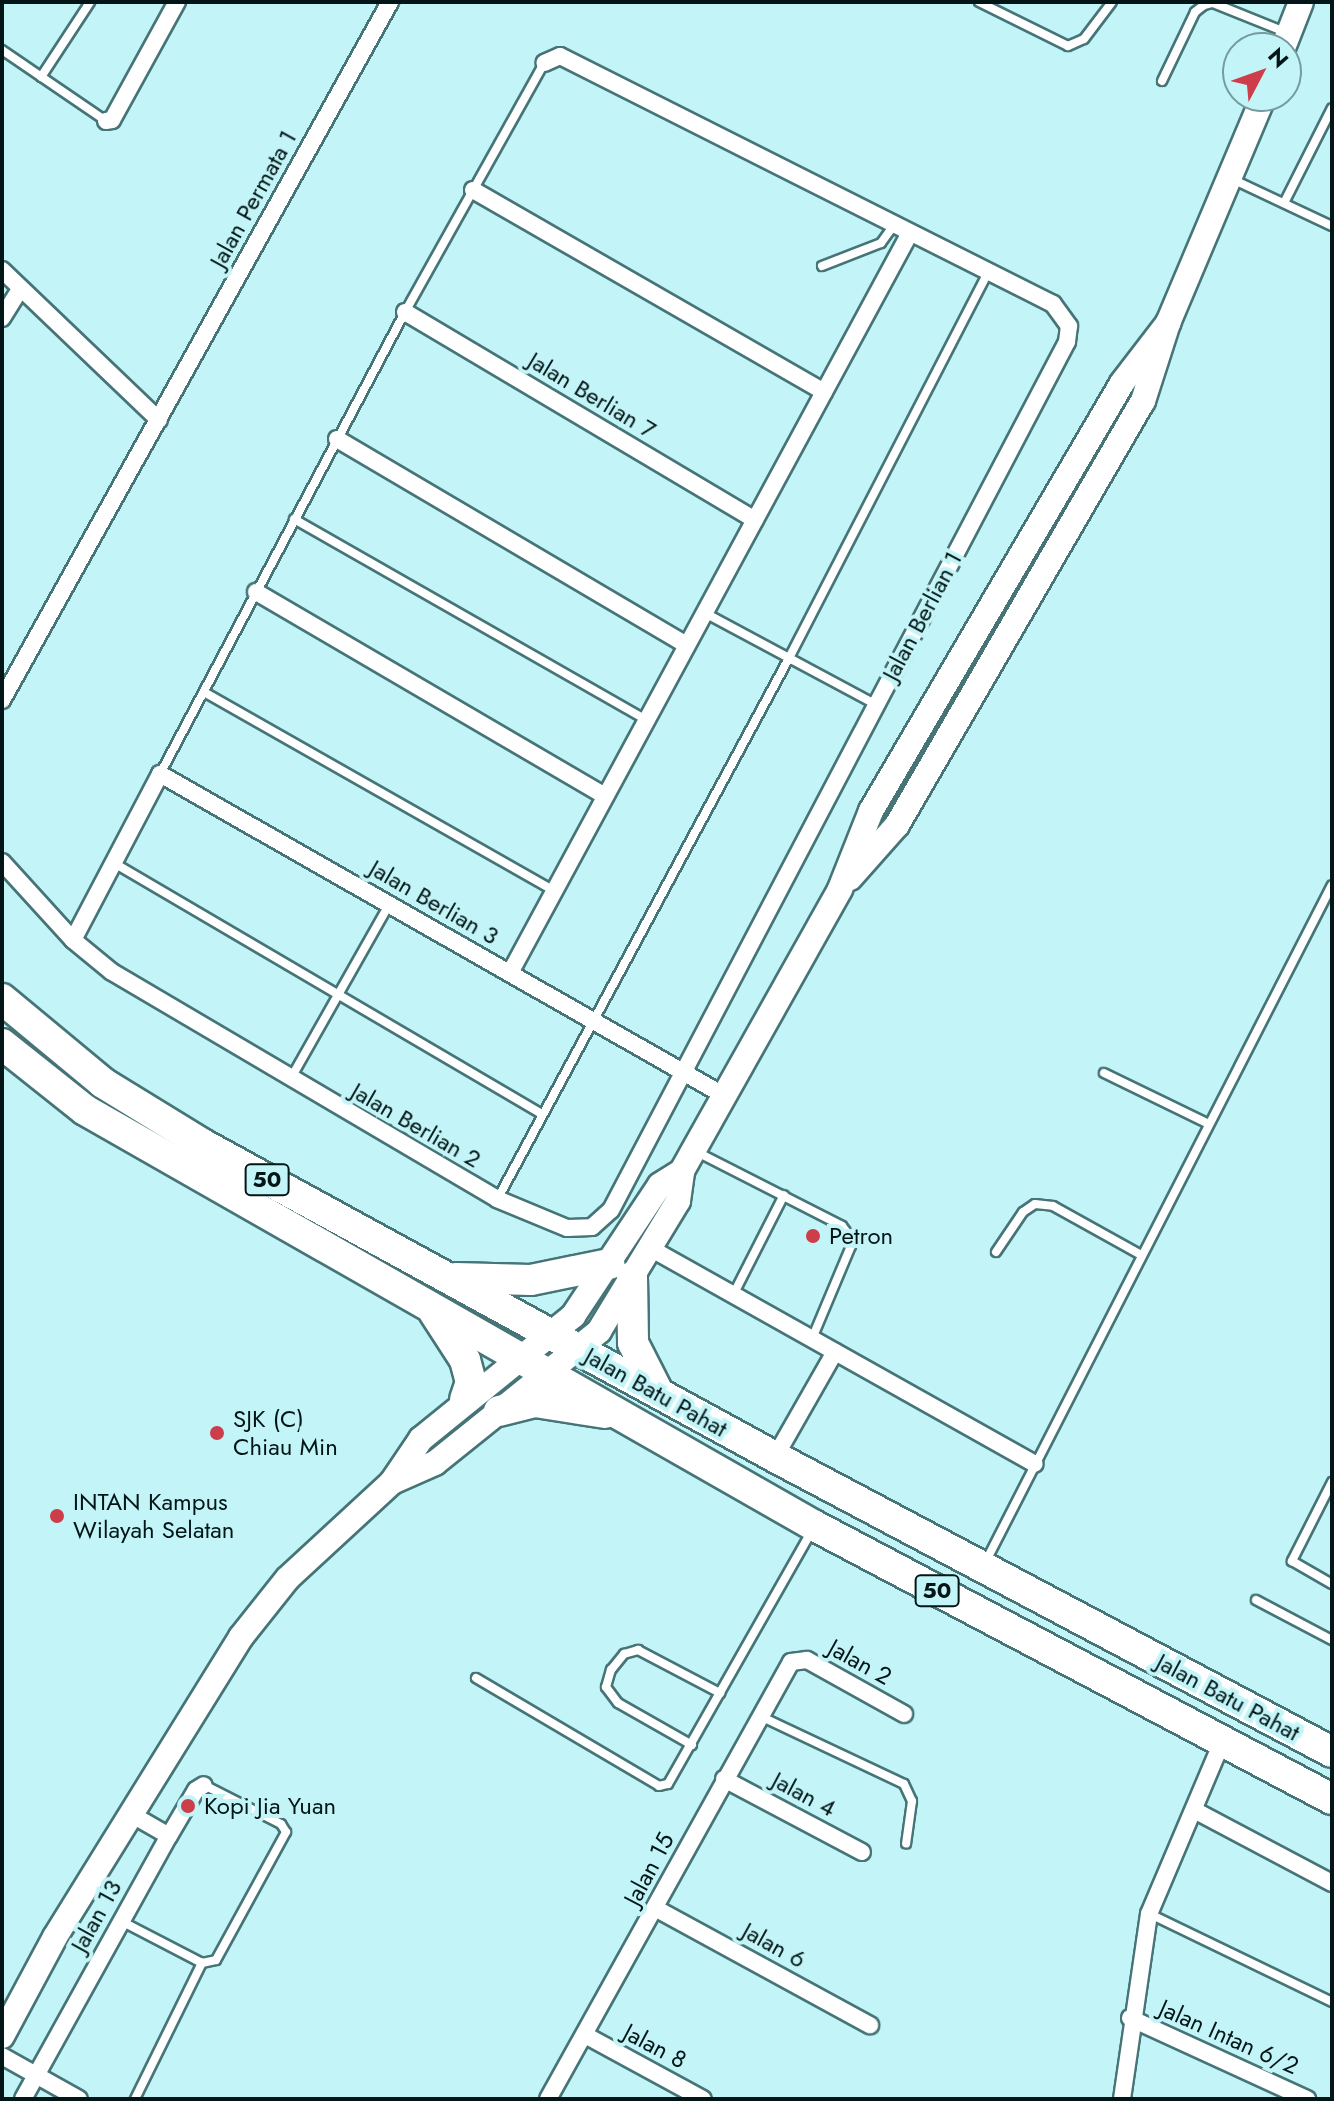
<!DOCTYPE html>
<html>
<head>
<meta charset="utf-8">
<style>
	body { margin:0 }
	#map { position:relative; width:1334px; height:2101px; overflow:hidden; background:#c3f5f8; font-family:Jost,sans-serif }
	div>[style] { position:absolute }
	.roads { filter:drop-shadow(2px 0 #467477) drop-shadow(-2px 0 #467477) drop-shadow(0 2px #467477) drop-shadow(0 -2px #467477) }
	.lane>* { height:8px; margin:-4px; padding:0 4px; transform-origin:4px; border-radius:4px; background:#fff }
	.street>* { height:16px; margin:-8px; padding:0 8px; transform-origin:8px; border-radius:8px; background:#fff }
	.secondary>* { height:24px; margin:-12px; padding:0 12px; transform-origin:12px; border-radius:12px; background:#fff }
	.highway>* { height:30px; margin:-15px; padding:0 15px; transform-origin:15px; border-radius:15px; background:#fff }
	.dots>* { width:22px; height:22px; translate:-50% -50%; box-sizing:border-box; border:4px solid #c3f5f8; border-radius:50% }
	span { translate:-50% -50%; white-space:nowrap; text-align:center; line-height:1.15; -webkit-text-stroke:8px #c3f5f8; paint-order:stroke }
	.shield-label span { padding:2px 6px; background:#c3f5f8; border:2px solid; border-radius:6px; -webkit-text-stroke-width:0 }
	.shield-label { font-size:22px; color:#031516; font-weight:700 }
	.street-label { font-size:24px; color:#031516 }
	.poi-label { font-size:24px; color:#031516 }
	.left { translate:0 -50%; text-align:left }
	.frame { position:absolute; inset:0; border:4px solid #031516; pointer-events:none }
	.north { position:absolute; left:1222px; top:32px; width:80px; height:80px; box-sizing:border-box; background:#c3f5f8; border:2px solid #769b9e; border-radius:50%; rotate:49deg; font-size:22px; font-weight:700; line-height:32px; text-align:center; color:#031516 }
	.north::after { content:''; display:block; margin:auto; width:28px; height:36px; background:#cd3d4a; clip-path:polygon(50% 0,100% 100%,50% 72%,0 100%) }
</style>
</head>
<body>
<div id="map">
	<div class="roads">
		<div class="lane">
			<div style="left:979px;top:2px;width:99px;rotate:26.3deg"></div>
			<div style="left:1068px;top:46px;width:17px;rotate:-24deg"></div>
			<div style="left:1084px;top:39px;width:46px;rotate:-52.9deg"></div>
			<div style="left:2px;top:50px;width:126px;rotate:34.3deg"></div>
			<div style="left:41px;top:77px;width:90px;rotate:-56.8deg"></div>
			<div style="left:1162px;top:81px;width:76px;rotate:-64.4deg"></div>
			<div style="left:1195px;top:12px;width:11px;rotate:-38deg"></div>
			<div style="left:1204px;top:5px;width:9px;rotate:-13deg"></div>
			<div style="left:1213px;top:3px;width:78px;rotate:21.9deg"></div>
			<div style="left:1232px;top:179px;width:110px;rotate:25.2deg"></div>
			<div style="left:1284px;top:203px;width:106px;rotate:-63.2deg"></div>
			<div style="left:822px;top:266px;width:63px;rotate:-21.3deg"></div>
			<div style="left:881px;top:243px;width:22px;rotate:-54deg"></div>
			<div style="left:294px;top:519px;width:406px;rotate:29.7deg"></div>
			<div style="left:705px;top:613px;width:193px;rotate:28.2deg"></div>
			<div style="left:204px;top:692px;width:403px;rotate:29.6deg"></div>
			<div style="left:160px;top:774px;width:523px;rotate:-62.06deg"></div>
			<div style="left:405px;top:312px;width:285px;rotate:-60.8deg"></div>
			<div style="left:114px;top:863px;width:496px;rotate:30.4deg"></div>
			<div style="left:1104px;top:1073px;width:114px;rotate:25.9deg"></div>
			<div style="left:291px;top:1078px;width:199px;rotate:-60.5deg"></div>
			<div style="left:695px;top:1151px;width:165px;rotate:27deg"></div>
			<div style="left:842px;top:1226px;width:11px;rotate:52deg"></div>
			<div style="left:849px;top:1235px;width:11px;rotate:80deg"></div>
			<div style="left:851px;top:1246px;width:101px;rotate:112.8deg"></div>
			<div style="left:498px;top:1198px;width:613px;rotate:-61.68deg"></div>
			<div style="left:789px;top:658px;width:434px;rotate:-62.7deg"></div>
			<div style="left:996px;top:1252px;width:48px;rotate:-56deg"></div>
			<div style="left:1023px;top:1212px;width:14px;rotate:-34deg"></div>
			<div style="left:1035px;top:1204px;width:18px;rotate:6deg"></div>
			<div style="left:1053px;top:1206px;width:101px;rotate:29.1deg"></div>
			<div style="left:733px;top:1295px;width:112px;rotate:-63deg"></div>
			<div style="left:1332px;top:1482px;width:89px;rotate:116.9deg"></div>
			<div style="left:1292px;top:1561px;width:46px;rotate:29.9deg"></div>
			<div style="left:986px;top:1561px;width:759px;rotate:-62.9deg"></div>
			<div style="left:1256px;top:1600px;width:86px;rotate:27.8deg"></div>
			<div style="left:476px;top:1678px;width:212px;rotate:30.5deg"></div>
			<div style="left:659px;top:1786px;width:9px;rotate:-13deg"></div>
			<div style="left:668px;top:1784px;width:291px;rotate:-60.4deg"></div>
			<div style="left:760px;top:1716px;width:159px;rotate:25.3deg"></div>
			<div style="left:904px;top:1784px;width:19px;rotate:65deg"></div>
			<div style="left:912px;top:1801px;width:43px;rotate:97.9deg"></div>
			<div style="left:692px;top:1745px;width:85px;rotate:-150.4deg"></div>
			<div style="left:618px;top:1703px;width:20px;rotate:-127deg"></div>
			<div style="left:606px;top:1687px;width:18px;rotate:-74deg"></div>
			<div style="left:611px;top:1670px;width:21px;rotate:-51deg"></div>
			<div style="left:624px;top:1654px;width:15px;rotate:-16deg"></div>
			<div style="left:638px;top:1650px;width:93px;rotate:27.7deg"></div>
			<div style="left:1150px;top:1914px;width:202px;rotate:25.8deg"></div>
			<div style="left:121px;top:1921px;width:91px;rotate:27.4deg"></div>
			<div style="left:202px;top:1963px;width:14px;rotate:-12deg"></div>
			<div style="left:216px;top:1960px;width:146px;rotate:-61.3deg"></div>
			<div style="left:286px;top:1832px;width:9px;rotate:-122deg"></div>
			<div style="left:281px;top:1824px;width:86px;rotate:-153.1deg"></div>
			<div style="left:135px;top:2099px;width:152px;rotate:-63.8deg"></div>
		</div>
		<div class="street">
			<div style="left:106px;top:121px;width:6px;rotate:-9deg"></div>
			<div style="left:112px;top:120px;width:135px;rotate:-61.2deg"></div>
			<div style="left:473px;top:190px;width:405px;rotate:29.9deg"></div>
			<div style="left:2px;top:270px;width:217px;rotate:43.7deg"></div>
			<div style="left:405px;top:312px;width:407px;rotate:30.7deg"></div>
			<div style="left:2px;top:318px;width:34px;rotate:-58deg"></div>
			<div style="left:337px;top:439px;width:406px;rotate:30.5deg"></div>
			<div style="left:256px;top:592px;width:404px;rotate:30.3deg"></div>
			<div style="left:2px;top:700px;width:799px;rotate:-60.93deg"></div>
			<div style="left:2px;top:862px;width:105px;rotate:47.7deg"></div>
			<div style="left:73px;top:940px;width:50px;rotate:39.4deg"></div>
			<div style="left:112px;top:972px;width:447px;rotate:30.5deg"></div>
			<div style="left:497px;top:1199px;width:76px;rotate:22.5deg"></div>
			<div style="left:567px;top:1228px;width:25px;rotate:-2deg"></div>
			<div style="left:592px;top:1227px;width:25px;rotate:-42deg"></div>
			<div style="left:611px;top:1210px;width:980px;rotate:-62.29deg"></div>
			<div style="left:1067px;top:342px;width:16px;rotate:-83deg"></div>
			<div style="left:1069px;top:326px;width:27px;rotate:-126deg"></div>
			<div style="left:1053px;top:304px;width:552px;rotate:-153.3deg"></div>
			<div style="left:560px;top:56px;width:17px;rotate:156deg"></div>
			<div style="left:73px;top:940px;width:187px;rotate:-62.3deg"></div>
			<div style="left:160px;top:774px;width:650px;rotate:29.68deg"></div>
			<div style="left:510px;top:973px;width:841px;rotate:-61.61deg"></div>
			<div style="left:650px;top:1248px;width:441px;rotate:29.3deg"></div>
			<div style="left:775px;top:1457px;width:121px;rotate:-60.3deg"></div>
			<div style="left:724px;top:1779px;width:156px;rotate:27.9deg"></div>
			<div style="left:1194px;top:1810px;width:156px;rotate:27.9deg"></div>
			<div style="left:129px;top:1813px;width:46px;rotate:29.9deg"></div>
			<div style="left:655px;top:1908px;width:245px;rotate:28.6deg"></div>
			<div style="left:1130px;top:2018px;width:195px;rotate:24.6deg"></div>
			<div style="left:585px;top:2035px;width:134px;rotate:28.5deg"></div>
			<div style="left:2px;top:2056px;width:88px;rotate:29.2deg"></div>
			<div style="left:23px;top:2099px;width:301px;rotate:-61deg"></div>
			<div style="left:169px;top:1836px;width:53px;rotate:-59.6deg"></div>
			<div style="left:196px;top:1790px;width:9px;rotate:-32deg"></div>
			<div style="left:548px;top:2099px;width:500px;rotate:-60.92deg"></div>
			<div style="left:791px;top:1662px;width:16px;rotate:-7deg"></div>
			<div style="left:807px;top:1660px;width:111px;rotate:29.1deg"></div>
			<div style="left:1122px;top:2099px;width:187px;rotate:-81.7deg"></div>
			<div style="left:1149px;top:1914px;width:187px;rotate:-67deg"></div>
		</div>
		<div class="secondary">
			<div style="left:1283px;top:48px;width:49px;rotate:-68.6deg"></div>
			<div style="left:850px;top:878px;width:71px;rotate:-48.4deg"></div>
			<div style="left:897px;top:825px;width:490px;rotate:-59.9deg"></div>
			<div style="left:1143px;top:401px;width:82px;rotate:-72.2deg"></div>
			<div style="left:1168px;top:323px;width:246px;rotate:-67.1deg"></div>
			<div style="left:392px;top:1482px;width:47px;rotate:-23.8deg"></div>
			<div style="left:435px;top:1463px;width:211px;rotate:-38.8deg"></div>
			<div style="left:599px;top:1331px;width:152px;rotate:-58.7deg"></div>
			<div style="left:678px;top:1201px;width:30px;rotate:-82deg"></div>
			<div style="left:682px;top:1171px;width:323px;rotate:-60.7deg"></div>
			<div style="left:840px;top:889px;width:84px;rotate:-68.3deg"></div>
			<div style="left:871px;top:811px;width:496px;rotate:-59.6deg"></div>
			<div style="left:1122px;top:383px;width:76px;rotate:-52.5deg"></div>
			<div style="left:2px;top:2036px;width:112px;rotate:-61.8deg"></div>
			<div style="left:55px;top:1937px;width:353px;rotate:-58.2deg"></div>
			<div style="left:241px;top:1637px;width:75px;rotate:-51.5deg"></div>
			<div style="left:288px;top:1578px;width:142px;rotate:-42.7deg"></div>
			<div style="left:392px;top:1482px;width:52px;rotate:-56deg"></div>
			<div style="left:421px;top:1439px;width:196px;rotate:-39deg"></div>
			<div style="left:573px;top:1316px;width:157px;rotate:-56.4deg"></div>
			<div style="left:660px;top:1185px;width:26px;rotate:-32deg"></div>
		</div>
		<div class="highway">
			<div style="left:2px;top:999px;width:131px;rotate:39.7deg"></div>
			<div style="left:103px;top:1083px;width:119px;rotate:31.5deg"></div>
			<div style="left:204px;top:1145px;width:651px;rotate:28.65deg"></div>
			<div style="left:775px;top:1457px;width:630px;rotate:27.91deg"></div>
			<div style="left:2px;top:1044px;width:106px;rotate:38.5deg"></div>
			<div style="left:85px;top:1110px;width:840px;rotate:29.68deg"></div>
			<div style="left:815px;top:1526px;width:585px;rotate:27.84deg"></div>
			<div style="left:632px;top:1277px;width:66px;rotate:89.1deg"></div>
			<div style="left:633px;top:1343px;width:55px;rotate:63deg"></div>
			<div style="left:456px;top:1278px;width:75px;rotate:1.5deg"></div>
			<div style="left:531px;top:1280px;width:80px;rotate:-11.6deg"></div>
			<div style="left:434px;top:1312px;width:57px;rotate:57.1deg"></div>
			<div style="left:465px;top:1360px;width:23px;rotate:75deg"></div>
			<div style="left:471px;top:1382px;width:18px;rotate:109deg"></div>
			<div style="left:499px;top:1411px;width:37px;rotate:-14deg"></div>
			<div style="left:535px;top:1402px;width:71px;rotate:8.9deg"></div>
		</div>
	</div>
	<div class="dots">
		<div style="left:813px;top:1236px;background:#cd3d4a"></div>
		<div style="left:217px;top:1433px;background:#cd3d4a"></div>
		<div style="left:57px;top:1516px;background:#cd3d4a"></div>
		<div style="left:188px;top:1806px;background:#cd3d4a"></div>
	</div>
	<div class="shield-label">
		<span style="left:267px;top:1180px">50</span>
		<span style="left:937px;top:1591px">50</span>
	</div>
	<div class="street-label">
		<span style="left:253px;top:199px;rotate:-61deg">Jalan Permata 1</span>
		<span style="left:592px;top:395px;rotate:31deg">Jalan Berlian 7</span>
		<span style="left:922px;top:616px;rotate:-62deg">Jalan Berlian 1</span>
		<span style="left:434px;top:902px;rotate:30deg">Jalan Berlian 3</span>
		<span style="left:416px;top:1125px;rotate:30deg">Jalan Berlian 2</span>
		<span style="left:656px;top:1392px;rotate:29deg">Jalan Batu Pahat</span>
		<span style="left:860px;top:1662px;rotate:29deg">Jalan 2</span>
		<span style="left:1228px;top:1697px;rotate:28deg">Jalan Batu Pahat</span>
		<span style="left:804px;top:1794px;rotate:28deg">Jalan 4</span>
		<span style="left:649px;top:1869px;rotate:-62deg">Jalan 15</span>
		<span style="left:96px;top:1916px;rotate:-61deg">Jalan 13</span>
		<span style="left:774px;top:1945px;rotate:29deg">Jalan 6</span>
		<span style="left:1229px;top:2037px;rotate:24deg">Jalan Intan 6/2</span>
		<span style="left:655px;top:2046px;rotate:28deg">Jalan 8</span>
	</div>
	<div class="poi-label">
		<span class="left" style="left:829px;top:1236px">Petron</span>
		<span class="left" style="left:233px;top:1433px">SJK (C)<br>Chiau Min</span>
		<span class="left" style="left:73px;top:1516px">INTAN Kampus<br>Wilayah Selatan</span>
		<span class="left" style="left:204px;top:1806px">Kopi Jia Yuan</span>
	</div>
	<div class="frame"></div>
	<div class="north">N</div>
</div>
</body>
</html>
